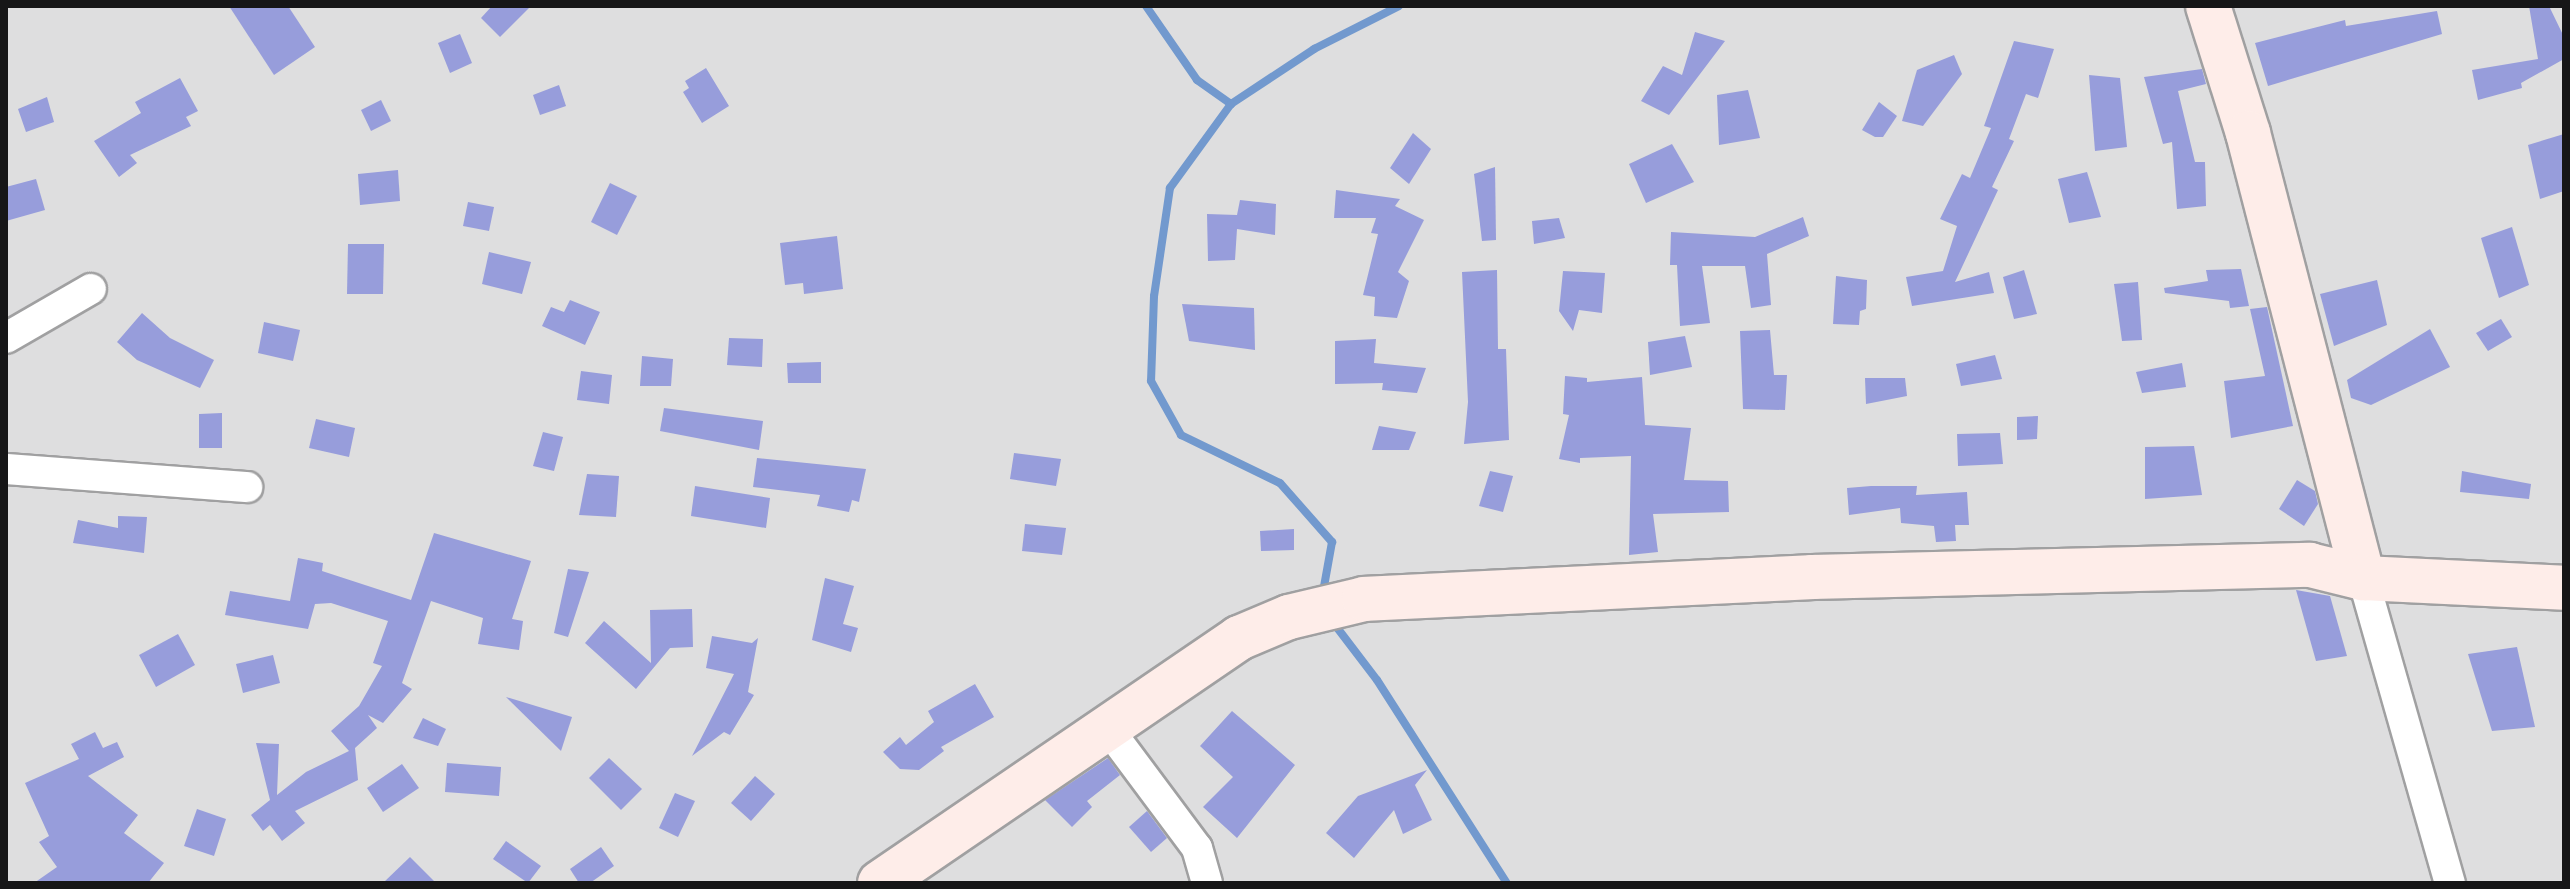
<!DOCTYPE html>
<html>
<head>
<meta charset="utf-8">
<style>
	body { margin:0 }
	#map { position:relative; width:2570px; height:889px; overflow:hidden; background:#dededf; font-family:"Work Sans",sans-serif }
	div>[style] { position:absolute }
	.stream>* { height:8px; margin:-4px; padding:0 4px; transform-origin:4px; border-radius:4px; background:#7299ce }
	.building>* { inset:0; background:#979ddb }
	.roads { filter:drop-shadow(2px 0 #a0a0a1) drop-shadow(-2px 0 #a0a0a1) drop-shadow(0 2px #a0a0a1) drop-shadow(0 -2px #a0a0a1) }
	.street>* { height:30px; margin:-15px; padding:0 15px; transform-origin:15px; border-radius:15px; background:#fff }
	.secondary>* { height:44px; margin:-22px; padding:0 22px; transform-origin:22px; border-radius:22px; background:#feede9 }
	span { translate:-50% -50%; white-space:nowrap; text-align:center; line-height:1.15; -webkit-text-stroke:6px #dededf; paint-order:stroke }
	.frame { position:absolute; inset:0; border:8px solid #161617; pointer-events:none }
</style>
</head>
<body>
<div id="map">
	<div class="stream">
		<div style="left:1146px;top:6px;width:90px;rotate:55.4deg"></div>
		<div style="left:1197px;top:80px;width:42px;rotate:35.2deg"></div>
		<div style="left:1231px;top:104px;width:100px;rotate:-33.5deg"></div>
		<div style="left:1314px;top:49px;width:95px;rotate:-26.8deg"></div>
		<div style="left:1231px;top:104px;width:104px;rotate:126deg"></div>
		<div style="left:1170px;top:188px;width:109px;rotate:98.4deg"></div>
		<div style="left:1154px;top:296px;width:85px;rotate:92deg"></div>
		<div style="left:1151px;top:381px;width:62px;rotate:60.9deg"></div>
		<div style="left:1181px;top:435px;width:110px;rotate:25.9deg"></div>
		<div style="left:1280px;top:483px;width:79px;rotate:48.6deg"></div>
		<div style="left:1332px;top:542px;width:51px;rotate:100.2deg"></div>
		<div style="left:1332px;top:621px;width:74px;rotate:52.7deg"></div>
		<div style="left:1377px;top:680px;width:241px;rotate:57.4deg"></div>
	</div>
	<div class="building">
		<div style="clip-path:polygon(229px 6px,288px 6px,315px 47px,274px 75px)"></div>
		<div style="clip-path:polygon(492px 6px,531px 6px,500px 37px,481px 18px)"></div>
		<div style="clip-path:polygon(2529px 6px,2549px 6px,2564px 37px,2564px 59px,2521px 83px,2522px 88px,2478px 100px,2472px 70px,2538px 59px)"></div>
		<div style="clip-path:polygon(2437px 11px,2442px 34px,2268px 86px,2255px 43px,2345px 20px,2346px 26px)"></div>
		<div style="clip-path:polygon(1695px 32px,1725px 41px,1669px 115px,1641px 101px,1663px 66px,1682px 75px)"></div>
		<div style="clip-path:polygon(460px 34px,472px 63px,450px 73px,438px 43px)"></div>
		<div style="clip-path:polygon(2014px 41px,2054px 49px,2038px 98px,2026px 94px,2009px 139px,2014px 141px,1992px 187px,1998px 190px,1955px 282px,1989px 272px,1994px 293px,1912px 306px,1906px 277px,1943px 271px,1957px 226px,1940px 219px,1962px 174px,1970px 178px,1991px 128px,1984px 126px)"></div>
		<div style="clip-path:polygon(1954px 55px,1962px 74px,1923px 126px,1902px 121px,1917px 70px)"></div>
		<div style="clip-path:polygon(706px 68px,729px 106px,702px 123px,683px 92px,689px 88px,685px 81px)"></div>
		<div style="clip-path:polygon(2202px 69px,2206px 84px,2178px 91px,2195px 162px,2205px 162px,2206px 206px,2177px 209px,2172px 142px,2163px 144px,2144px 77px)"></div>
		<div style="clip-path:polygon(2089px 75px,2120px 78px,2127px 147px,2095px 151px)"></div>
		<div style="clip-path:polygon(180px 78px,198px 111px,186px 117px,191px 126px,130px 155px,137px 163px,119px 177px,94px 141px,141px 113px,135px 102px)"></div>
		<div style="clip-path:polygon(559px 85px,566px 106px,540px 115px,533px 95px)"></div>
		<div style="clip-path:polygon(1748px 90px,1760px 138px,1719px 145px,1717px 95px)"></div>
		<div style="clip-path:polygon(47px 97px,54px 122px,26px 132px,18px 109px)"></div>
		<div style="clip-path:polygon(381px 100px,391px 121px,371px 131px,361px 110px)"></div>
		<div style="clip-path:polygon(1879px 102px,1897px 116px,1883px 137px,1875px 137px,1862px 130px)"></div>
		<div style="clip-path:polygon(1413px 133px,1431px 149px,1409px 184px,1390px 168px)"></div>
		<div style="clip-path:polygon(2564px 134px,2564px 191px,2540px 199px,2528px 145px)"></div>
		<div style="clip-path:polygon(1672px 144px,1694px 182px,1646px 203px,1629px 164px)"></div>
		<div style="clip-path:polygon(1495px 167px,1496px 240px,1482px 241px,1474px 174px)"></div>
		<div style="clip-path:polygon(398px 170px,400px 201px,360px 205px,358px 174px)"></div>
		<div style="clip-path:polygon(2087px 172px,2101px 217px,2069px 223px,2058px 179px)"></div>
		<div style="clip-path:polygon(36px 179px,45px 210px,6px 221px,6px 187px)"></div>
		<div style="clip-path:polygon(610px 183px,637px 196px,617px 235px,591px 222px)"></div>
		<div style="clip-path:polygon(1336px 190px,1400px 199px,1395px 206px,1424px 220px,1398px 272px,1409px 281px,1397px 318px,1374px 316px,1375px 297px,1363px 295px,1378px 234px,1371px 233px,1376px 218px,1334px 218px)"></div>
		<div style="clip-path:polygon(1240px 200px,1276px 204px,1275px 235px,1237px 229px,1235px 260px,1208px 261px,1207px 214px,1237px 215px)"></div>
		<div style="clip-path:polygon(468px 202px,494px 207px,489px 231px,463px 226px)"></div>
		<div style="clip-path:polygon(1803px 217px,1809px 236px,1767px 254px,1771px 305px,1751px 308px,1745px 266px,1702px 266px,1710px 323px,1680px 326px,1677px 265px,1670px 265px,1671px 232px,1755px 237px)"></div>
		<div style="clip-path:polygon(1559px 218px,1565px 238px,1534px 244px,1532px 221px)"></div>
		<div style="clip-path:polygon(2512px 227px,2529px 285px,2499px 298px,2481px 238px)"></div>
		<div style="clip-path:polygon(837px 236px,843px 289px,804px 294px,803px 283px,785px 285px,780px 243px)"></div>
		<div style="clip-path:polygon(348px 244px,384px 244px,383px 294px,347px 294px)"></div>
		<div style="clip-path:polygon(489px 252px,531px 262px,522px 294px,482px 284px)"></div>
		<div style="clip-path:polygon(2241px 269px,2249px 306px,2230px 308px,2229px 301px,2165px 293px,2164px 288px,2208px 281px,2206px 270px)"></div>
		<div style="clip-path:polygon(1497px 270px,1498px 349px,1506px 349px,1509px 440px,1464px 444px,1468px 402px,1462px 272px)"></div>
		<div style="clip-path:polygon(2024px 270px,2037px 314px,2014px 319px,2003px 277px)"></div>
		<div style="clip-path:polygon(1563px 271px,1605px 273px,1602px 313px,1579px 310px,1573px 331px,1559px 311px)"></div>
		<div style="clip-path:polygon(1836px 276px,1867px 280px,1866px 309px,1860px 311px,1859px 325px,1833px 324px)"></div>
		<div style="clip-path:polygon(2377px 280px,2387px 325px,2334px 346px,2320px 294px)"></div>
		<div style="clip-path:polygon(2138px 282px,2142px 340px,2122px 341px,2114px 284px)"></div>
		<div style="clip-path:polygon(570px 300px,600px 312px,585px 345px,542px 326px,551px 307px,564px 312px)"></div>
		<div style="clip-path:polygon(1182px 304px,1254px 308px,1255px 350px,1189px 341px)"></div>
		<div style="clip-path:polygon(2267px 307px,2293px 426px,2231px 438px,2224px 381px,2265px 376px,2250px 309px)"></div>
		<div style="clip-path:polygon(142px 313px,170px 338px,214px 360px,200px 388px,137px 360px,117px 342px)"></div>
		<div style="clip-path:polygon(2501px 319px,2512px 337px,2488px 351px,2476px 333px)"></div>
		<div style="clip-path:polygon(264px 322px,300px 330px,293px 361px,258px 353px)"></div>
		<div style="clip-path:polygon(2430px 329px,2450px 367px,2371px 405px,2351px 398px,2347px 380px)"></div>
		<div style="clip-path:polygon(1770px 330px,1774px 375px,1787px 375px,1785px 410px,1743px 409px,1740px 331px)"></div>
		<div style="clip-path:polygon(1685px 336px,1692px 367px,1650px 375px,1648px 342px)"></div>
		<div style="clip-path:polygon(729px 338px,763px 339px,762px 367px,727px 365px)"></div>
		<div style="clip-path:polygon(1376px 339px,1374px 363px,1426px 368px,1417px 393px,1382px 390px,1383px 383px,1335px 384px,1335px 341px)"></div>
		<div style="clip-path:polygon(1995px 355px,2002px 379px,1961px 386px,1956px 364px)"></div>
		<div style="clip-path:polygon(642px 356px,673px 359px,671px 386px,640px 386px)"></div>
		<div style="clip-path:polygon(821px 362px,821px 383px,788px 383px,787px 363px)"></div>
		<div style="clip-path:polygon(2182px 363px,2186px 387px,2142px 393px,2136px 372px)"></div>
		<div style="clip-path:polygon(581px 371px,612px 375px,609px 404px,577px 400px)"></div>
		<div style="clip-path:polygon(1565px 376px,1587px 378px,1587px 382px,1642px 377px,1645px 425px,1691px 428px,1684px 480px,1728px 481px,1729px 512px,1653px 514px,1658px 552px,1629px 555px,1631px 456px,1580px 458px,1580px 463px,1559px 459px,1569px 415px,1563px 414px)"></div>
		<div style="clip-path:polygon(1865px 378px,1905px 378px,1907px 396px,1866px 404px)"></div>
		<div style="clip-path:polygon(664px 408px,763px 421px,759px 450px,660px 431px)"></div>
		<div style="clip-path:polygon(222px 413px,222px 448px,199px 448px,199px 414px)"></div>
		<div style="clip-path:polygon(2038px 416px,2037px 439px,2017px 440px,2017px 417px)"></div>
		<div style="clip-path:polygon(316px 419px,355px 428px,349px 457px,309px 448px)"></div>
		<div style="clip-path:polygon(1379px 426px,1416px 432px,1409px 450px,1372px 450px)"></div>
		<div style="clip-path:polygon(543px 432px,563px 437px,554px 471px,533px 466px)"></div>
		<div style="clip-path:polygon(2000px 433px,2003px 464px,1958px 466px,1957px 434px)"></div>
		<div style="clip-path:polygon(2194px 446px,2202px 495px,2145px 499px,2145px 447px)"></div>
		<div style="clip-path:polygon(1014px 453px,1061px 459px,1056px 486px,1010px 479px)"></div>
		<div style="clip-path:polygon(757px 458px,866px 469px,859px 502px,852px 500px,849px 512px,817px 506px,820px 495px,753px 487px)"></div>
		<div style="clip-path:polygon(1490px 471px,1513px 476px,1503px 512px,1479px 506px)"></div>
		<div style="clip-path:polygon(2462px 471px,2531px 484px,2529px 499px,2460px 492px)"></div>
		<div style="clip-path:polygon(587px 474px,619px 476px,616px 517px,579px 515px)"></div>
		<div style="clip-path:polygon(2297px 480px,2315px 491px,2318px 504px,2304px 526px,2279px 509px)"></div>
		<div style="clip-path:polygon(695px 486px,770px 498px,766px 528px,691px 516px)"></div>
		<div style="clip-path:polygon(1871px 486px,1917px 486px,1916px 495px,1967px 492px,1969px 525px,1955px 525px,1956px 541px,1936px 542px,1934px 526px,1901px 523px,1900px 508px,1849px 515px,1847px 488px)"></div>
		<div style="clip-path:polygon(118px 516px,147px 517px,144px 553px,73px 543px,78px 520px,118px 528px)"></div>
		<div style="clip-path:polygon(1025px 524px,1066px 528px,1062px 555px,1022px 551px)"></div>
		<div style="clip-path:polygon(1294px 529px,1294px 550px,1261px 551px,1260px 531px)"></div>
		<div style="clip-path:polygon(434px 533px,531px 561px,512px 619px,523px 621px,519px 650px,478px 644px,483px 618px,431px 601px,402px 683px,412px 689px,383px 723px,368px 715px,377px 728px,355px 748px,358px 780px,295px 811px,305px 823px,282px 841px,270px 825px,263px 831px,251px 815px,270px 800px,256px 743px,279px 744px,277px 795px,306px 772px,349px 751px,331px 731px,359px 706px,382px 666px,373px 663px,388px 621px,331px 603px,315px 604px,308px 629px,225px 615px,230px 591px,290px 601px,298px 558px,323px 563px,322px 571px,411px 600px)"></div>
		<div style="clip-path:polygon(568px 569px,589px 572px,568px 637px,554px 633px)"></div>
		<div style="clip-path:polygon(825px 578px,854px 586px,843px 624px,858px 628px,851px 652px,812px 640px)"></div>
		<div style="clip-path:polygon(2296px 590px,2330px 596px,2347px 656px,2316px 661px)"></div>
		<div style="clip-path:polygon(692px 609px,693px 647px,670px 648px,636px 689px,585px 643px,604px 621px,651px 663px,650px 610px)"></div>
		<div style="clip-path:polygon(178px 634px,195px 665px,156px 687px,139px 655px)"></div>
		<div style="clip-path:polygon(712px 636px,752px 643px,758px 638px,748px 692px,754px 695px,730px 735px,724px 732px,692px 756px,734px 674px,706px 668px)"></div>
		<div style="clip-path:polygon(2517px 647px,2535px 727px,2492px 731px,2468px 654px)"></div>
		<div style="clip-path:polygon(273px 655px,280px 683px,243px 693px,236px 664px)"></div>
		<div style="clip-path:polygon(975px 684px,994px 717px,941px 747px,944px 751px,919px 770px,900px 769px,883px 752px,900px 737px,906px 745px,934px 722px,928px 711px)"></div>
		<div style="clip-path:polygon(506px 697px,572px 717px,561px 751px)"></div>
		<div style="clip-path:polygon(1232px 711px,1295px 765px,1237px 838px,1203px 807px,1233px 777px,1200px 746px)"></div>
		<div style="clip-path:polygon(423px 718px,446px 729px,438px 746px,413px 738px)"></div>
		<div style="clip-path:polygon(95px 732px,103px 748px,117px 742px,124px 757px,88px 776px,138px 815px,124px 833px,164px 863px,148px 883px,34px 883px,57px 867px,39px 842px,49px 836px,25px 783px,79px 759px,71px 744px)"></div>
		<div style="clip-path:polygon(609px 758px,642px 789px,621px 810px,589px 778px)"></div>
		<div style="clip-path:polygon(1108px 758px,1120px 775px,1087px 801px,1092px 807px,1072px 827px,1045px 800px)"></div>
		<div style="clip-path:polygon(447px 763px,501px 767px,499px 796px,445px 792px)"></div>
		<div style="clip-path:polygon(402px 764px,419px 788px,383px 812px,367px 788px)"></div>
		<div style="clip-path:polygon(1427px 770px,1415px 785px,1432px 820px,1403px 834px,1394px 810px,1354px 858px,1326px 833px,1358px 796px)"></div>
		<div style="clip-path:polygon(755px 776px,775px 794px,751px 821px,731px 803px)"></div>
		<div style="clip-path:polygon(675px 793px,695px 801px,678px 837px,659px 828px)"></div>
		<div style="clip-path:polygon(197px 809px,226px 819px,214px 856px,184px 846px)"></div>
		<div style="clip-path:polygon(1147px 811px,1167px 838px,1151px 852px,1129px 827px)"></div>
		<div style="clip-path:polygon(506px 841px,541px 866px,528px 883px,493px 859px)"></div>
		<div style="clip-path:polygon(601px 847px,614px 866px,590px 883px,579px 883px,570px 869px)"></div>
		<div style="clip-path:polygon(410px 857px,436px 883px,383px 883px)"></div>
	</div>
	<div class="roads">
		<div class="street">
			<div style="left:6px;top:338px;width:98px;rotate:-30deg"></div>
			<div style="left:6px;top:469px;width:242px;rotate:4.3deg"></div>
			<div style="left:2363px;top:578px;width:317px;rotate:74.1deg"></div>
			<div style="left:1109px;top:730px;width:147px;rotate:53.3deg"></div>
			<div style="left:1197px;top:848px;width:36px;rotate:74deg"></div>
		</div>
		<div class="secondary">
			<div style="left:2208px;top:6px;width:133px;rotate:72.5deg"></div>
			<div style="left:2248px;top:133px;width:460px;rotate:75.5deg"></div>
			<div style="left:880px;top:883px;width:435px;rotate:-34.3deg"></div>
			<div style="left:1239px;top:638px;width:54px;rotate:-22.8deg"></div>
			<div style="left:1289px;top:617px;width:77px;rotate:-13.5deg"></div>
			<div style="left:1364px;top:599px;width:449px;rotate:-2.8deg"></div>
			<div style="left:1812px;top:577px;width:498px;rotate:-1.4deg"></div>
			<div style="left:2310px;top:565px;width:55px;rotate:13.8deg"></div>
			<div style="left:2363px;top:578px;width:201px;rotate:2.8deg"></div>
		</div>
	</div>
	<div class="frame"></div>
</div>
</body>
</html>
